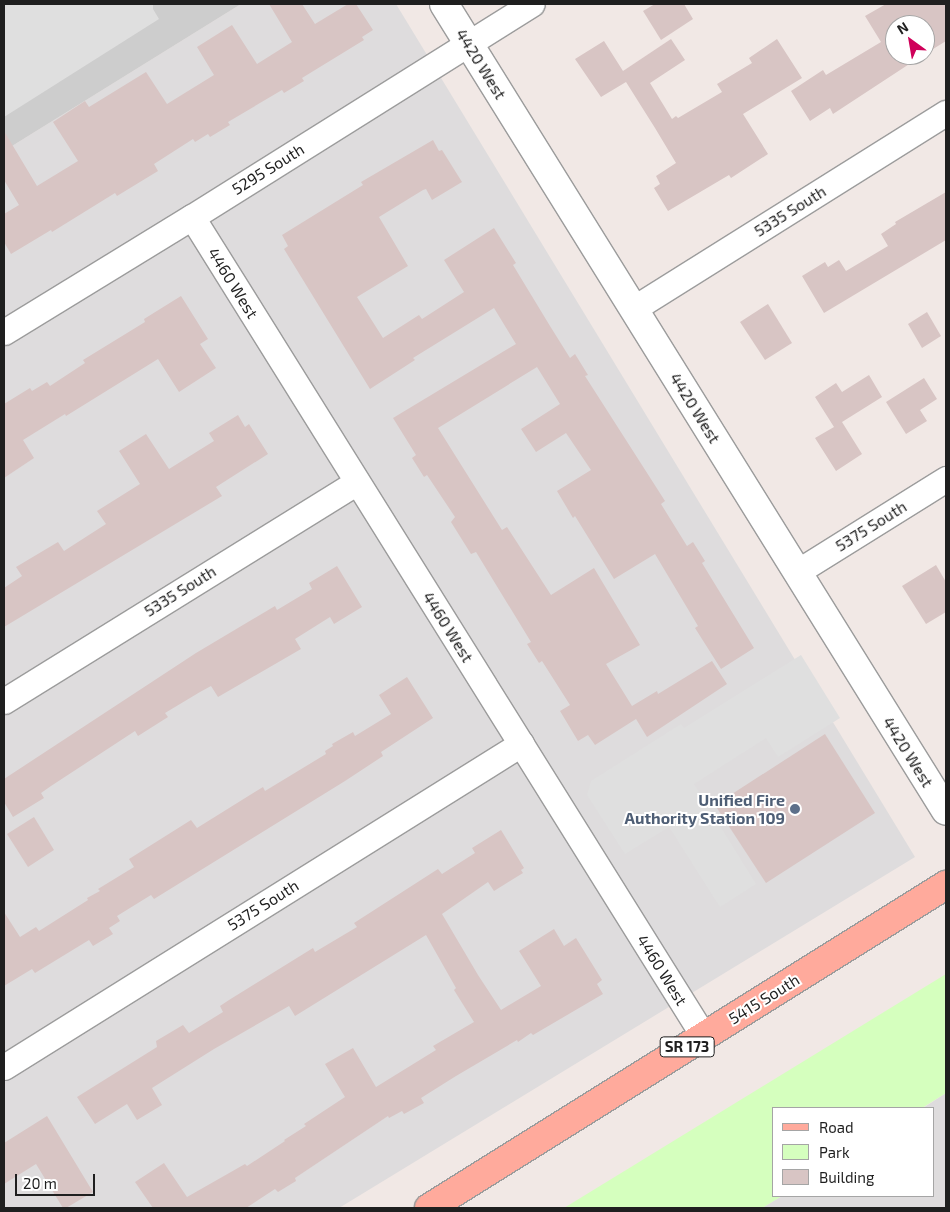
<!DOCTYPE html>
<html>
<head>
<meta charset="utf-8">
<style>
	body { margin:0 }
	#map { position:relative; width:950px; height:1212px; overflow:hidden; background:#f1e8e5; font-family:"Exo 2",sans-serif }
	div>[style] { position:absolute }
	.residential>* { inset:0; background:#dedcdd }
	.religious>* { inset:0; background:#cdcdcd }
	.park>* { inset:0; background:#d5ffbe }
	.parking>* { inset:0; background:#dfdfdf }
	.building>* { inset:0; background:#d8c5c4 }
	.roads { filter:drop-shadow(1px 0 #9c9c9c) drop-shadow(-1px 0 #9c9c9c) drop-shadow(0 1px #9c9c9c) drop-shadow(0 -1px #9c9c9c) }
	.minor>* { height:25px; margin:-12.5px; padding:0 12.5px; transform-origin:12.5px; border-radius:12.5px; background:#fff }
	.tertiary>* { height:28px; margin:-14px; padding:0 14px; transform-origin:14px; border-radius:14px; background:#fff }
	.primary>* { height:28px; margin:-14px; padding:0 14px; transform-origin:14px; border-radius:14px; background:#ffaa9c }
	.dots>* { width:14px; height:14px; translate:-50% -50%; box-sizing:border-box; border:2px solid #fff; border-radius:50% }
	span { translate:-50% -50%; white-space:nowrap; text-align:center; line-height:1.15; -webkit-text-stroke:4px #fff; paint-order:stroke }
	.shield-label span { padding:1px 4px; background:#fff; border:1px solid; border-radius:4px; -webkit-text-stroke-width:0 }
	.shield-label { font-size:15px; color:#1f1f1f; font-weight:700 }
	.street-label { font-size:16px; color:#1f1f1f }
	.service-label { font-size:16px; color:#4e5e75; font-weight:700 }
	.right { translate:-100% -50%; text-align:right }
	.frame { position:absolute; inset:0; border:5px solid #1f1f1f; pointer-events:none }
	.legend { position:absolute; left:772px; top:1107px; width:162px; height:90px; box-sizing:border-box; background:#fff; border:1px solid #a5a5a5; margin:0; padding:6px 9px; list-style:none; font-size:15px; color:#1f1f1f }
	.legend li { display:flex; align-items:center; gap:10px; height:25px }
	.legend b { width:25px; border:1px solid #a5a5a5 }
	.north { position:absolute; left:885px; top:15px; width:50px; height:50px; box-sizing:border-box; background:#fff; border:1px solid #a5a5a5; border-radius:50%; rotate:328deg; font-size:14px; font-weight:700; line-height:20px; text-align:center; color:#1f1f1f }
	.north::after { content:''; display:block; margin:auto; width:18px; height:22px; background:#cf0059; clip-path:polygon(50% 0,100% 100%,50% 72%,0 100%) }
	.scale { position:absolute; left:15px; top:1174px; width:80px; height:22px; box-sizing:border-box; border:2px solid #1f1f1f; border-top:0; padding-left:6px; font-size:15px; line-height:18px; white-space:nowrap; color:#1f1f1f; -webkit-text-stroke:4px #fff; paint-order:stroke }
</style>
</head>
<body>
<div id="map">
	<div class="residential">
		<div style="clip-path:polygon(241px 4px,396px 4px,915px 857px,339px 1208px,4px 1208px,4px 151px)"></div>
		<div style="clip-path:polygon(946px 1093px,946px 1208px,762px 1208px,782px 1196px,934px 1196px,934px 1108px,923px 1108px)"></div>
	</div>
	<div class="religious">
		<div style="clip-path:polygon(4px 4px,241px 4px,4px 151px)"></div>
	</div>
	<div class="park">
		<div style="clip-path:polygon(946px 974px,946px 1093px,922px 1108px,774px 1108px,774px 1196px,782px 1196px,762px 1208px,564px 1208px)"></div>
	</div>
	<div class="parking">
		<div style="clip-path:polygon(4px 4px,153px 4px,153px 9px,159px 19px,4px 117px)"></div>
		<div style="clip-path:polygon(801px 655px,840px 718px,778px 757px,766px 738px,694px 784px,756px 884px,720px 907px,669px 827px,625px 854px,587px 795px,591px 781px,681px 724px,684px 728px)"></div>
	</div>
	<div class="building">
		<div style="clip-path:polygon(269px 4px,302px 4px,315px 24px,348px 4px,356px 4px,373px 30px,362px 37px,364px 40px,302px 78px,304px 81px,284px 93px,282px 90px,228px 122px,230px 125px,210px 137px,208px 134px,195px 142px,193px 139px,154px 164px,158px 171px,117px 196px,115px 193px,52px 232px,51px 230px,11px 254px,4px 242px,4px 214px,19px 205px,4px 180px,4px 131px,37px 186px,78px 161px,53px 122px,85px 101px,89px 107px,146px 72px,167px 104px,214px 75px,197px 47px,232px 25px,257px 64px,292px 42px)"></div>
		<div style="clip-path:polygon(655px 4px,684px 4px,693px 19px,661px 40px,643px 11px)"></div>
		<div style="clip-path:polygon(886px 4px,946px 4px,946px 41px,925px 54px,925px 25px,895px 25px,895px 55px,923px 55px,833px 114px,830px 108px,810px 121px,791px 91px,823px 70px,826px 75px,881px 42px,865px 16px)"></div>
		<div style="clip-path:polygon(671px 39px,685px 60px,650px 83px,672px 119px,676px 116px,678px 118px,722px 92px,717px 84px,752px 63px,749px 58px,777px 39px,802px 78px,743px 114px,768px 154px,731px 178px,729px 175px,668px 211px,654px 188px,660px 184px,656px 176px,676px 163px,655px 128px,626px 82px,601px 97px,575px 59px,604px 41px,623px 71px)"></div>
		<div style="clip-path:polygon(433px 140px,439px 151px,442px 150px,462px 182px,432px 200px,426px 189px,423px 190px,379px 217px,408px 266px,357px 297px,383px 338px,419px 315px,422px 319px,464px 292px,444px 260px,494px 228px,516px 263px,513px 265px,550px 326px,570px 358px,575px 354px,588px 375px,585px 376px,665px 501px,661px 504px,687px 546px,693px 542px,705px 561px,702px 563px,754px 648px,721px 669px,695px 628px,698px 626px,655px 554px,614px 579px,575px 516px,573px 518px,557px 491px,591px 470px,566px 433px,536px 452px,521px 429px,560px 404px,537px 367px,438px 428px,502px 530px,507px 527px,551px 595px,594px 568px,640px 645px,606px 664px,632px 706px,657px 691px,658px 694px,712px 661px,727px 684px,647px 737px,636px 719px,595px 745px,588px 735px,578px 741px,560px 711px,570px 705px,542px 661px,539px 663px,527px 644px,531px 642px,476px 552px,471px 554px,451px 522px,455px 517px,427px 475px,424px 477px,412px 458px,416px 455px,393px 418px,516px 344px,494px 308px,413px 358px,415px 360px,370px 389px,284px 249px,288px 246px,282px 235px,363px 185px,361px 182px)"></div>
		<div style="clip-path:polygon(946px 192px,946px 240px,824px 313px,802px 276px,825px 262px,828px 267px,839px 260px,846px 271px,888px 246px,881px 234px,896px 224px,895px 222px)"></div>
		<div style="clip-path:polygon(181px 296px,208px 339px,200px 344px,216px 368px,179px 392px,158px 359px,66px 416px,65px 414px,23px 440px,34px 458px,4px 478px,4px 404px,30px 388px,32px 391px,47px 382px,50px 386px,85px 363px,83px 360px,145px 322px,144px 319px)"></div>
		<div style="clip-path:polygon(768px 304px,792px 343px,765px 360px,740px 322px)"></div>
		<div style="clip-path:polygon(927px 312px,941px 336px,922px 348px,908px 324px)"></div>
		<div style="clip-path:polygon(869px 375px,882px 397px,842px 422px,862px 454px,836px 471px,815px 438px,834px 427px,815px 397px,836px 383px,842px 392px)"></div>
		<div style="clip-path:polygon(924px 378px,937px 399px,920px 410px,927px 421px,906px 434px,886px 402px)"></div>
		<div style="clip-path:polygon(238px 415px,245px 427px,249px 424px,268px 454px,216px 487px,222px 496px,4px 627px,4px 588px,22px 576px,16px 567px,58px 542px,64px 551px,106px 524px,97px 511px,140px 484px,119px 451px,146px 434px,169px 469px,214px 441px,209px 433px)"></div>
		<div style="clip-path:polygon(936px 565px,946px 582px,946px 612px,926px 624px,902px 586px)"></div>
		<div style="clip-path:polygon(337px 566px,362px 607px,334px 624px,330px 617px,295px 639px,301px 649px,218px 697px,211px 686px,200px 692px,165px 713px,168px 717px,138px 736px,135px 731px,51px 786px,41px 793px,44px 798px,13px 817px,4px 802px,4px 779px,196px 653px,275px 606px,277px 610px,312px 589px,309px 583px)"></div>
		<div style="clip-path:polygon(407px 677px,433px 718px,381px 752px,383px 756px,345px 781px,154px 899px,151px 895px,117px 916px,120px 921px,109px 928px,113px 934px,93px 946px,89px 940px,35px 973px,32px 969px,4px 986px,4px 912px,20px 937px,36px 927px,39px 931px,88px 900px,87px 898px,100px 891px,98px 889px,134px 867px,129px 859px,191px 820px,197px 828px,263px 787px,265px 791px,326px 754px,325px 751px,333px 746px,332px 744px,353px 732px,355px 736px,391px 714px,379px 695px)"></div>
		<div style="clip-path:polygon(825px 734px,875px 813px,766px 883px,715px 805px)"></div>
		<div style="clip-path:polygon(34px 817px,54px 850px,28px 867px,7px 834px)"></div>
		<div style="clip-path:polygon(501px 830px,524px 868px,521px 870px,523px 873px,494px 891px,488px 882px,442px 914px,478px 975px,501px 1010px,541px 986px,519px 951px,554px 929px,564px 946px,576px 938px,602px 980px,597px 984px,603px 994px,533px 1035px,531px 1033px,518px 1042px,517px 1040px,456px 1076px,421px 1098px,424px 1103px,404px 1114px,402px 1111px,389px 1118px,388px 1116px,295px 1178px,296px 1181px,278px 1192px,275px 1189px,246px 1208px,153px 1208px,135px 1182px,164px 1163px,187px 1197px,245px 1164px,247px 1166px,285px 1141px,284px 1140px,306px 1126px,304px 1124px,345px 1097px,325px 1064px,353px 1048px,376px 1087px,436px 1050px,433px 1046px,474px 1022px,454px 990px,456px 988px,426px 935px,295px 1016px,289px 1006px,214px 1049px,152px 1088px,162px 1105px,137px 1120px,127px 1104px,95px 1124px,77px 1097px,157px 1047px,156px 1041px,183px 1025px,189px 1033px,223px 1012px,220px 1006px,229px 1000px,313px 948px,315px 952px,357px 927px,354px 923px,438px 869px,442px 874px,475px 853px,472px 848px)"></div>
		<div style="clip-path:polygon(47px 1116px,93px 1192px,66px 1208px,63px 1208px,36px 1164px,4px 1184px,4px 1143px)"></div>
	</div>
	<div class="roads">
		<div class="minor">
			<div style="left:192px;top:217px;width:967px;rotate:58.02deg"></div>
			<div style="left:633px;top:309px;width:369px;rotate:-32.1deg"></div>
			<div style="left:4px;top:332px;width:220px;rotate:-31.5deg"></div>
			<div style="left:192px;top:217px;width:401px;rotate:-32.1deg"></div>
			<div style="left:797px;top:572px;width:176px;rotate:-32deg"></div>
			<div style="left:4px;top:701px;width:415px;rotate:-31.8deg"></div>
			<div style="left:4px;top:1067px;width:610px;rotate:-32deg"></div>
		</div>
		<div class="tertiary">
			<div style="left:444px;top:4px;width:950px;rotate:58.12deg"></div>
		</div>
		<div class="primary">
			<div style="left:429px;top:1208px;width:610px;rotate:-32deg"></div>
		</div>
	</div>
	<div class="dots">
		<div style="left:795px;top:809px;background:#5c6f8a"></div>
	</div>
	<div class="shield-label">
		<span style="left:687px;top:1047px">SR 173</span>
	</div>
	<div class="street-label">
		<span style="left:481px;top:64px;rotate:58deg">4420 West</span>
		<span style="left:268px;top:169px;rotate:-32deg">5295 South</span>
		<span style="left:790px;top:211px;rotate:-32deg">5335 South</span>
		<span style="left:233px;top:283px;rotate:58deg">4460 West</span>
		<span style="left:695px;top:408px;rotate:58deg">4420 West</span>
		<span style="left:871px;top:526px;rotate:-32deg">5375 South</span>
		<span style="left:180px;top:591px;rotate:-32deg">5335 South</span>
		<span style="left:448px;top:627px;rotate:58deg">4460 West</span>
		<span style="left:908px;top:752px;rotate:58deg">4420 West</span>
		<span style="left:263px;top:905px;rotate:-32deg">5375 South</span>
		<span style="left:662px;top:970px;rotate:58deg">4460 West</span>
		<span style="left:764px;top:999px;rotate:-32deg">5415 South</span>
	</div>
	<div class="service-label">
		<span class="right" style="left:785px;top:809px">Unified Fire<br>Authority Station 109</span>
	</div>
	<div class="frame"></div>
	<ul class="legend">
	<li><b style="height:6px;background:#ffaa9c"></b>Road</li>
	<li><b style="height:14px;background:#d5ffbe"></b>Park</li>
	<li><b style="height:14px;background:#d8c5c4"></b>Building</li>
	</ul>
	<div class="north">N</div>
	<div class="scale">20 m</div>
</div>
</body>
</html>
